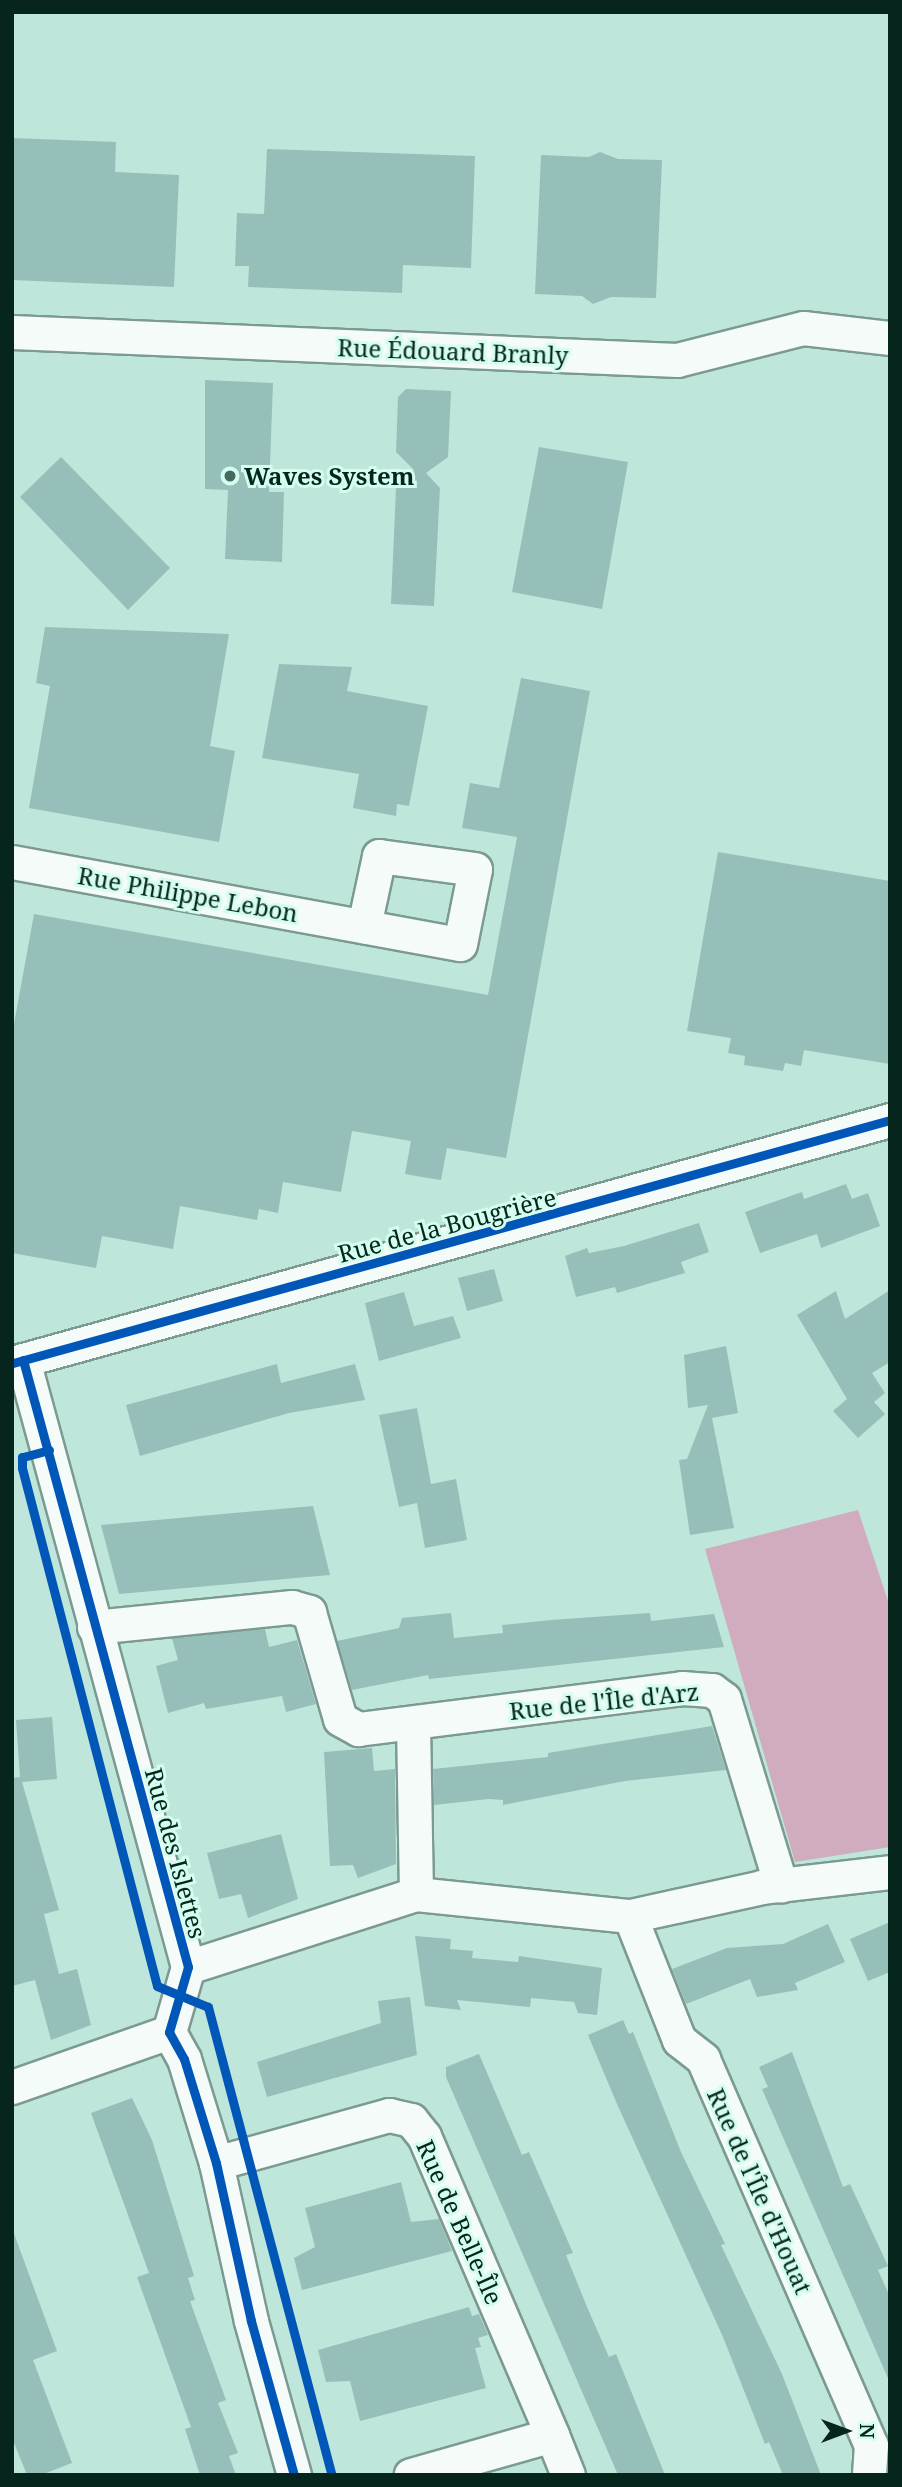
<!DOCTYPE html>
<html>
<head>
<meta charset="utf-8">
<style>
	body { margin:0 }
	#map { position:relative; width:902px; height:2487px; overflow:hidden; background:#bfe6da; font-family:"Noto Serif",serif }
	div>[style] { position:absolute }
	.forest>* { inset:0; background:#d1abbe }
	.building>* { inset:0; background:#96bfb9 }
	.roads { filter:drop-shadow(2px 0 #7b9a91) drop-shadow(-2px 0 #7b9a91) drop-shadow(0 2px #7b9a91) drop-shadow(0 -2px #7b9a91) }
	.minor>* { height:33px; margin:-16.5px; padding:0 16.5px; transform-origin:16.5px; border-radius:16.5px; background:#f5fbf9 }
	.cycleway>* { height:9px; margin:-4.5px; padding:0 4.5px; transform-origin:4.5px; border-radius:4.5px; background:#0057b8 }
	.dots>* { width:19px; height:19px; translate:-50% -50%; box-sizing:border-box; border:4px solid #d3fdef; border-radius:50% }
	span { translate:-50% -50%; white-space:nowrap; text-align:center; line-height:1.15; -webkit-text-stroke:6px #d3fdef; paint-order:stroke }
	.street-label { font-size:24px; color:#06251d }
	.poi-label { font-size:24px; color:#06251d; font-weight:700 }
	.left { translate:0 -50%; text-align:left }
	.frame { position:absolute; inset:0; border:14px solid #06251d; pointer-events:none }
	.north { position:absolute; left:811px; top:2396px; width:70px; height:70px; -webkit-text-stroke:5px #d3fdef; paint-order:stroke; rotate:90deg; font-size:19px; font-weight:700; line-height:28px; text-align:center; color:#06251d }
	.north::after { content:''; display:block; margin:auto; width:24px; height:32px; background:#06251d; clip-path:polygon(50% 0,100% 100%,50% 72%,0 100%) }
</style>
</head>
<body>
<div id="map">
	<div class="forest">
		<div style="clip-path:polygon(858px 1510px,890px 1607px,890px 1847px,795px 1862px,705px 1549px)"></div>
	</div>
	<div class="building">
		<div style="clip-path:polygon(12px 138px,116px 142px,115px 172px,179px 175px,174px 287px,12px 280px)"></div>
		<div style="clip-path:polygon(267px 149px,475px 156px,471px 268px,403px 265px,402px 293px,248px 287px,249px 266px,235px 266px,237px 213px,264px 214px)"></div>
		<div style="clip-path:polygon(600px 152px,618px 159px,662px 160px,656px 298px,611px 297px,593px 304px,582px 296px,535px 294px,541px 155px,589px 157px)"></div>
		<div style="clip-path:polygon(205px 380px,273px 383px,269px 492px,284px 492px,282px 562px,225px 559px,228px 490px,205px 489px)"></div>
		<div style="clip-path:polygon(406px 389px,451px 391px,448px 457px,426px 473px,440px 488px,434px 606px,391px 604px,396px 488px,414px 470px,396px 452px,398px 397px)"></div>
		<div style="clip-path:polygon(539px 447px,628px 462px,602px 609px,512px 592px)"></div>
		<div style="clip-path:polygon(61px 457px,170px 568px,128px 610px,20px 497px)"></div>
		<div style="clip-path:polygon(45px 627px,229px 634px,210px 746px,235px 751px,219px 842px,29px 808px,50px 686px,36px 683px)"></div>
		<div style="clip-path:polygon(279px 664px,352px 667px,347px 691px,428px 706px,409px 806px,397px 804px,396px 816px,353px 808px,359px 774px,262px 758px)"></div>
		<div style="clip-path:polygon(521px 678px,590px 691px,506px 1158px,447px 1148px,441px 1180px,422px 1177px,405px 1174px,411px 1141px,352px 1131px,341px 1192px,283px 1182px,278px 1213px,259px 1209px,257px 1220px,180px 1206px,173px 1249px,102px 1236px,96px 1268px,12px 1253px,12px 1035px,34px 914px,488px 995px,517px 837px,462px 828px,470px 783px,499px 788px)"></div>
		<div style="clip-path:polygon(718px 852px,890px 881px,890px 1064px,804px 1050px,801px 1066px,785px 1063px,783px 1071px,744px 1065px,745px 1056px,728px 1053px,731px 1038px,687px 1031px)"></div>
		<div style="clip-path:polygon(846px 1184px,852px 1199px,868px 1193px,880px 1226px,821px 1248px,817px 1234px,760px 1253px,745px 1212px,802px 1192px,804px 1199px)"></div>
		<div style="clip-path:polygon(699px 1223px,709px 1252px,681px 1262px,685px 1273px,617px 1293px,615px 1287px,576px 1297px,565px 1256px,587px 1248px,589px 1253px,624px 1246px)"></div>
		<div style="clip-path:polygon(494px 1269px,503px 1301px,467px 1311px,458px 1278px)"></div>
		<div style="clip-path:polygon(890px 1290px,890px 1362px,872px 1373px,885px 1393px,874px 1402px,885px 1414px,858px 1438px,833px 1411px,847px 1399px,797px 1315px,836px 1291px,845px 1319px)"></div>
		<div style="clip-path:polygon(404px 1292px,414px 1326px,453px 1316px,461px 1338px,379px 1361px,365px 1303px)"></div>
		<div style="clip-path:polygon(726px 1346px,738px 1413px,712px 1418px,734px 1528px,690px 1535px,679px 1460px,687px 1459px,708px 1405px,688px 1408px,684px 1355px)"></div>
		<div style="clip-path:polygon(277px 1364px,281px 1383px,355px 1364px,365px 1400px,289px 1413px,140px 1456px,126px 1405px)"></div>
		<div style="clip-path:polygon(417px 1408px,431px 1484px,456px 1479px,467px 1540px,425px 1548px,417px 1503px,399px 1507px,379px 1415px)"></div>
		<div style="clip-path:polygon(313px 1506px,330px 1575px,119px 1594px,101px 1525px)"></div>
		<div style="clip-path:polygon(451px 1613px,454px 1638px,503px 1633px,502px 1625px,551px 1620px,650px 1613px,651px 1621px,714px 1614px,724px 1647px,429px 1679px,428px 1675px,352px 1690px,337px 1641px,399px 1628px,402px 1618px)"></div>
		<div style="clip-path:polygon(265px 1629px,269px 1647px,297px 1640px,316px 1704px,286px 1712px,282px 1696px,206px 1709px,204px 1703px,168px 1713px,156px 1666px,178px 1660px,172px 1638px)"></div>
		<div style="clip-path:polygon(52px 1717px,57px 1779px,22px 1782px,59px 1910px,44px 1914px,59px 1974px,77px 1969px,91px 2025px,51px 2040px,35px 1980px,12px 1986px,12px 1778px,20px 1777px,16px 1720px)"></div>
		<div style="clip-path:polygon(712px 1726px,726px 1770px,625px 1781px,503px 1805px,503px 1800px,489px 1799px,434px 1805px,433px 1769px,548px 1757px,548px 1753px)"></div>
		<div style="clip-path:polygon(372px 1748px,374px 1771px,395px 1769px,396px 1864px,358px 1878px,353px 1865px,330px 1866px,324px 1752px)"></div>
		<div style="clip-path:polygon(281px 1834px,298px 1899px,248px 1918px,241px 1894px,219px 1899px,207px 1853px)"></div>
		<div style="clip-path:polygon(890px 1922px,890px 1972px,868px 1981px,850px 1939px)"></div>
		<div style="clip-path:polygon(828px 1924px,845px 1962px,795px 1983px,798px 1990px,757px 1997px,750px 1979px,686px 2004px,672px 1969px,727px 1948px,783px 1944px)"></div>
		<div style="clip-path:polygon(415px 1936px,451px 1939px,450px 1949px,473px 1951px,472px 1958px,518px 1962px,519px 1956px,602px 1968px,597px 2015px,578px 2013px,574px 2002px,531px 1998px,530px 2007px,457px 2000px,461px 2010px,425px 2006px)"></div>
		<div style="clip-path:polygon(410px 1997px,417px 2055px,267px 2097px,257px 2062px,381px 2023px,378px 2001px)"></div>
		<div style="clip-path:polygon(623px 2020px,629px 2034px,633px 2032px,681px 2152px,725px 2244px,721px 2245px,782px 2374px,821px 2475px,783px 2475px,769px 2442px,765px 2444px,723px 2337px,617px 2104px,588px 2035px)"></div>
		<div style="clip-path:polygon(792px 2052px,843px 2187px,850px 2184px,888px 2266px,878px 2270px,890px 2297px,890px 2383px,762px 2089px,768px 2087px,759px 2067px)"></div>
		<div style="clip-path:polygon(479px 2054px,522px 2155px,529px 2152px,573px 2253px,566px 2255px,587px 2307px,609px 2357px,616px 2354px,665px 2475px,618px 2475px,446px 2077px,446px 2067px)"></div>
		<div style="clip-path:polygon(132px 2098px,152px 2140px,194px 2276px,188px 2278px,195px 2300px,190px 2301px,226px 2400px,218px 2403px,238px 2453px,229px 2456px,236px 2475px,200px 2475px,185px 2429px,191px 2427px,137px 2277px,149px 2273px,91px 2113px)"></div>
		<div style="clip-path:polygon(401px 2182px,411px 2222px,439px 2219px,452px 2251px,302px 2290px,294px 2258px,315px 2247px,305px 2208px)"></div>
		<div style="clip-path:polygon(12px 2228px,57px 2351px,33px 2360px,72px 2463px,41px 2475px,27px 2475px,12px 2438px)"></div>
		<div style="clip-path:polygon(469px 2307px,472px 2316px,479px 2314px,488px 2335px,478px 2338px,481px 2347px,475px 2348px,486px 2388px,360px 2421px,350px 2381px,326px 2382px,318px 2350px)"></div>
	</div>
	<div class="roads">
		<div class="minor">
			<div style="left:12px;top:332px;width:666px;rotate:2.41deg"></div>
			<div style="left:677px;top:360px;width:130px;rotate:-14.3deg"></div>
			<div style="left:803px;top:328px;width:88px;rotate:6.6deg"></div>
			<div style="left:12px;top:862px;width:455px;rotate:10.4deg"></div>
			<div style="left:460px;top:944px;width:76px;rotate:-78.7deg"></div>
			<div style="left:475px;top:869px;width:97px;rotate:-172.3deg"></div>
			<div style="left:379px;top:856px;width:72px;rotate:102.1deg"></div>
			<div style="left:23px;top:1360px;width:629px;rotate:74.79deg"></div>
			<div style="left:188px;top:1967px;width:68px;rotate:106.3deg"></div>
			<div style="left:169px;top:2032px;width:31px;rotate:61deg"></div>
			<div style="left:184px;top:2059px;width:109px;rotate:72.9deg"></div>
			<div style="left:216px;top:2163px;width:162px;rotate:77.5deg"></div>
			<div style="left:251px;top:2321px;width:160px;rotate:74.4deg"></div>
			<div style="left:12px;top:1363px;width:911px;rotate:-15.47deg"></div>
			<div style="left:94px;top:1627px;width:199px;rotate:-5.8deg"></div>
			<div style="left:292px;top:1607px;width:18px;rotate:16deg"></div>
			<div style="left:309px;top:1612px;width:111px;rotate:73.8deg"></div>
			<div style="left:340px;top:1719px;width:21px;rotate:29deg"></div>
			<div style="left:358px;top:1729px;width:327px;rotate:-7.2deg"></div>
			<div style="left:682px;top:1688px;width:30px;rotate:4deg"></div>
			<div style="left:712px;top:1690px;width:15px;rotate:37deg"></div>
			<div style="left:724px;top:1699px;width:195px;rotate:73deg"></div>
			<div style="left:413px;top:1723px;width:171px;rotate:89deg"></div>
			<div style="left:630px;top:1916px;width:133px;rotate:68.4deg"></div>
			<div style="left:679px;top:2040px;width:31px;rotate:38deg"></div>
			<div style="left:703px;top:2059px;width:421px;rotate:66.5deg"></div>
			<div style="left:871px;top:2445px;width:30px;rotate:94deg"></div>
			<div style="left:188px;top:1967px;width:239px;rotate:-17.8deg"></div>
			<div style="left:416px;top:1894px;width:215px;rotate:5.9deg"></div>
			<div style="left:630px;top:1916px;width:135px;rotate:-12.4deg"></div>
			<div style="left:762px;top:1887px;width:129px;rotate:-6.7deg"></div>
			<div style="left:12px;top:2087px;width:166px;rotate:-19.3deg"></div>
			<div style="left:216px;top:2163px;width:180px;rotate:-15.5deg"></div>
			<div style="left:389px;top:2115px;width:23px;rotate:13deg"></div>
			<div style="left:411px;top:2120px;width:21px;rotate:51deg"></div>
			<div style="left:424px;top:2136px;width:325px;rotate:66.8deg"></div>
			<div style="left:552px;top:2435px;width:147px;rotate:164.2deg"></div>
			<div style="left:552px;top:2435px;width:43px;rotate:68.2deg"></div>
		</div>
	</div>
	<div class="cycleway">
		<div style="left:23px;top:1360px;width:629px;rotate:74.79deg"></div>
		<div style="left:188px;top:1967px;width:68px;rotate:106.3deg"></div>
		<div style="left:169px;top:2032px;width:31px;rotate:61deg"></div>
		<div style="left:184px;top:2059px;width:109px;rotate:72.9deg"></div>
		<div style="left:216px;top:2163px;width:162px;rotate:77.5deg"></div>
		<div style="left:251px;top:2321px;width:160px;rotate:74.4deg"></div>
		<div style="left:13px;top:1363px;width:910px;rotate:-15.49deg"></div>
		<div style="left:49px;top:1450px;width:28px;rotate:165deg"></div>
		<div style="left:22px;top:1457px;width:11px;rotate:90deg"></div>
		<div style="left:22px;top:1468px;width:535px;rotate:75.39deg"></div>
		<div style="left:157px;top:1986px;width:55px;rotate:22.4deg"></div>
		<div style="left:208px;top:2007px;width:484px;rotate:75.2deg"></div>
	</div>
	<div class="dots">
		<div style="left:230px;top:476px;background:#47695f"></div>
	</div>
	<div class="street-label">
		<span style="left:453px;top:351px;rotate:2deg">Rue Édouard Branly</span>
		<span style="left:188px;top:894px;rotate:10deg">Rue Philippe Lebon</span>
		<span style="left:447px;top:1225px;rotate:-15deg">Rue de la Bougrière</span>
		<span style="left:604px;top:1701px;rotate:-6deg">Rue de l'Île d'Arz</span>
		<span style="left:176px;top:1853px;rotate:75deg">Rue des Islettes</span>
		<span style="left:760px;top:2191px;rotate:66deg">Rue de l'Île d'Houat</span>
		<span style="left:460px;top:2222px;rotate:66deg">Rue de Belle-Île</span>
	</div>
	<div class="poi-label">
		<span class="left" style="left:244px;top:476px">Waves System</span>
	</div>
	<div class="frame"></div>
	<div class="north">N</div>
</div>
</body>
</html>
